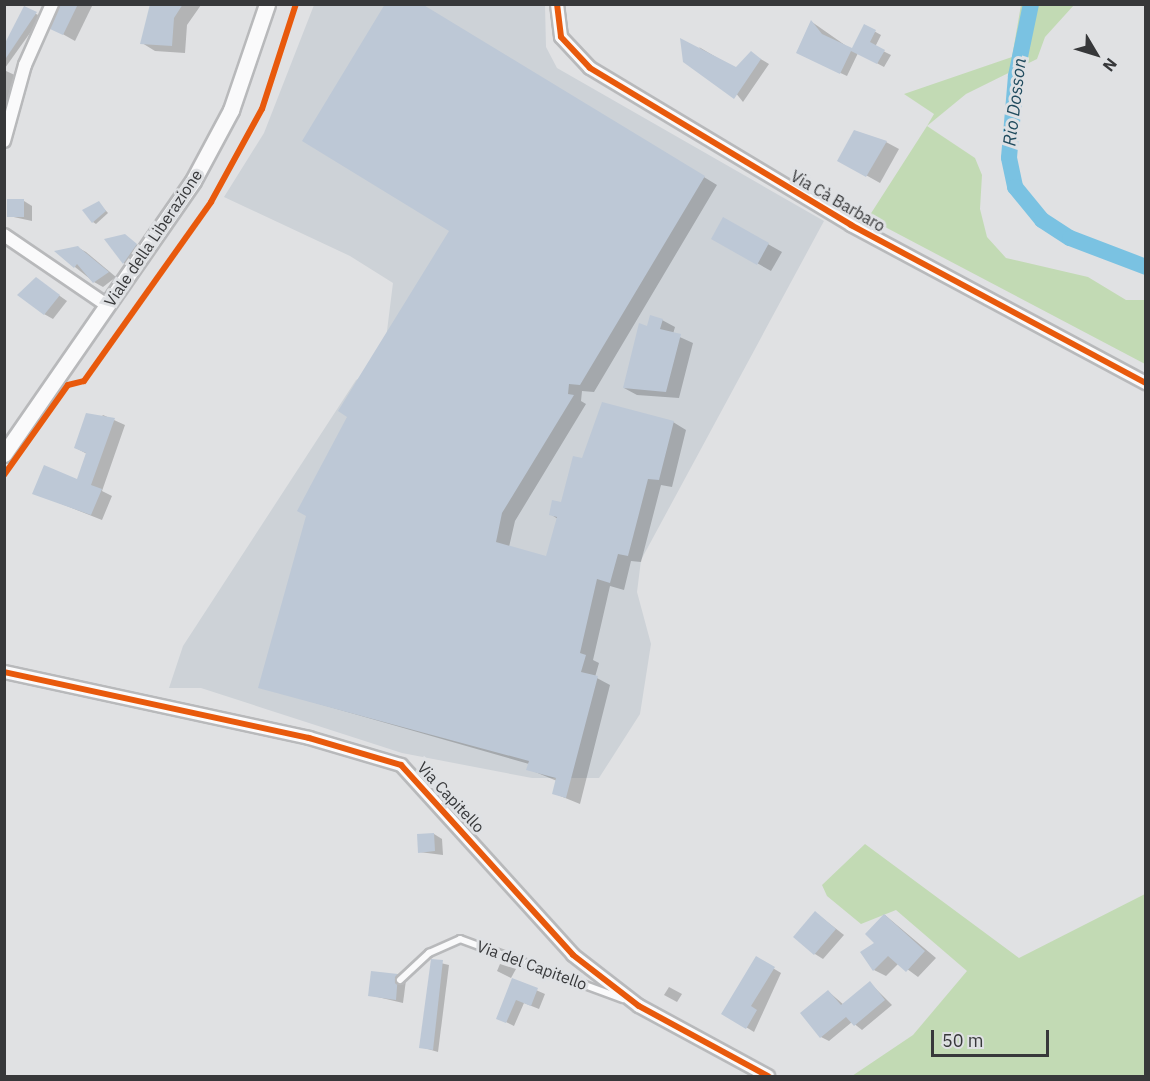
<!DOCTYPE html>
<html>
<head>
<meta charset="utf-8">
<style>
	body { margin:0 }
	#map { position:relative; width:1150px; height:1081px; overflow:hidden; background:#e0e1e3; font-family:"IBM Plex Sans",sans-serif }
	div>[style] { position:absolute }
	.built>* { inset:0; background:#cdd2d7 }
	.green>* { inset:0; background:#c2dab4 }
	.shadow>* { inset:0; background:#0003 }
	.canal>* { height:16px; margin:-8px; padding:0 8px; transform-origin:8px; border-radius:8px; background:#7ac2e2 }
	.building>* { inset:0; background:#bdc8d6 }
	.roads { filter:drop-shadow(2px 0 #b8b9bb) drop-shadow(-2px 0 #b8b9bb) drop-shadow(0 2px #b8b9bb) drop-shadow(0 -2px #b8b9bb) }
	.service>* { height:6px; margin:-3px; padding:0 3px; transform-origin:3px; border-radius:3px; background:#fafafb }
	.minor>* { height:12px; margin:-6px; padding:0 6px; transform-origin:6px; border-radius:6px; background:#fafafb }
	.tertiary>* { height:15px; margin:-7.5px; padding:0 7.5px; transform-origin:7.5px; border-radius:7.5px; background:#fafafb }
	.cycleway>* { height:6px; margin:-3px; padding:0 3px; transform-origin:3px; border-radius:3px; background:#e8590c }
	span { translate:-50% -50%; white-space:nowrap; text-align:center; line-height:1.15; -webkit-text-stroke:6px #dfe1e4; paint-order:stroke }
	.street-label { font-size:16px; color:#37383a }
	.water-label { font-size:18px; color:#204b5e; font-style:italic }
	.frame { position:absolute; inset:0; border:6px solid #37383a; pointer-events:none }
	.north { position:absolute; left:1066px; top:24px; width:60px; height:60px; -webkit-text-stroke:4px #dfe1e4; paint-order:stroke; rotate:128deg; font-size:16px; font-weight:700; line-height:24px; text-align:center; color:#37383a }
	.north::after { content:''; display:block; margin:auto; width:21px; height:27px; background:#37383a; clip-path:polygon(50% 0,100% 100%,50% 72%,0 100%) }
	.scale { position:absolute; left:931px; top:1030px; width:118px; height:27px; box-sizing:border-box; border:3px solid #37383a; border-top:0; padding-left:8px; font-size:18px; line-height:21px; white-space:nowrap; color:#37383a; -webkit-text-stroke:4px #dfe1e4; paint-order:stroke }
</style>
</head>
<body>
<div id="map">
	<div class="built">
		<div style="clip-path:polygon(314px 5px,545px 5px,546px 47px,557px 68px,824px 221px,641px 560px,637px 592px,651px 644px,640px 714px,599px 778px,532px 778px,402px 753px,201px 688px,169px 688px,183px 646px,356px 380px,368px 373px,386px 339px,393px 283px,350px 256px,224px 197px,264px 133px)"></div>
	</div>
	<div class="green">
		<div style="clip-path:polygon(1021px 5px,1074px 5px,1045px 37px,1037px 59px,966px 94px,927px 126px,934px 114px,904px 94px,1012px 57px)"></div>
		<div style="clip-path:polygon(927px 126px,975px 158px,982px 175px,980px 209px,987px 237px,1006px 258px,1088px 277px,1126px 300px,1145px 300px,1145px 364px,868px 218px)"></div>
		<div style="clip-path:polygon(865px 844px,1019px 958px,1145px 894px,1145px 1076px,852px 1076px,913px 1035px,967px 971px,896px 910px,861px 924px,827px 896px,822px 885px)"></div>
	</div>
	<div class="shadow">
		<div style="clip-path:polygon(63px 4px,93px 4px,75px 41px,52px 28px)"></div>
		<div style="clip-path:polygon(152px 4px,201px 5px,187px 25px,185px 53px,155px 51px,142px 43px)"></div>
		<div style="clip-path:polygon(420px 4px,717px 185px,594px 392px,582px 391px,581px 401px,586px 404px,515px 521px,509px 547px,547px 558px,558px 519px,550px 514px,562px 504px,583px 460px,673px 422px,686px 430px,672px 487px,661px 485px,641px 562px,631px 561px,624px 590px,610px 586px,593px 660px,599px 663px,595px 677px,610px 685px,580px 804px,553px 793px,557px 781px,528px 769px,529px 764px,260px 687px,451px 230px)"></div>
		<div style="clip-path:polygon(25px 8px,38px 15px,35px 26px,5px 68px,4px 48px)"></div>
		<div style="clip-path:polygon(812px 22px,852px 50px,865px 26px,881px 35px,875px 47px,891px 55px,884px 67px,858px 53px,847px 76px,804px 56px)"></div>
		<div style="clip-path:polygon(699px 47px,736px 69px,759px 58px,769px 64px,743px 102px)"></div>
		<div style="clip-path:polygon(4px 70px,21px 78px,4px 136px)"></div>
		<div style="clip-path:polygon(886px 142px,899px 149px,880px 183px,839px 160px)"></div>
		<div style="clip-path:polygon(24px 201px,32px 206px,32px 221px,9px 216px)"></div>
		<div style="clip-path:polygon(99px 203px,108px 213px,96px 224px,93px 222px)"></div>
		<div style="clip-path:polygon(723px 219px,782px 252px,771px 271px,713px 238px)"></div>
		<div style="clip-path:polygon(125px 236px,144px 250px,131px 267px,124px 263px)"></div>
		<div style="clip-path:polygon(77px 247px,86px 252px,116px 277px,103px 287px,94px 282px,75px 267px)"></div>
		<div style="clip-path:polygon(36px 279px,67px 301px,53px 319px,44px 314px)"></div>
		<div style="clip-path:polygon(662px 320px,675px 327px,673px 334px,693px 343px,679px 398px,637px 395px,624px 388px,649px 327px)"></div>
		<div style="clip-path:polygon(103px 415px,125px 425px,102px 491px,112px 496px,102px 520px,34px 493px,78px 481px,87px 454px,76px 448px)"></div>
		<div style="clip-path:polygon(434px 834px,442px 839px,443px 855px,419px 852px)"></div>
		<div style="clip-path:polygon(816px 913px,844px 935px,823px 959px,815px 954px)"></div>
		<div style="clip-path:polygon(885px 915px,936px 958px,918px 977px,899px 963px,886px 976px,874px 970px)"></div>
		<div style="clip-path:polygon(756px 958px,781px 973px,754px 1032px,723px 1013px)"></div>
		<div style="clip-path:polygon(432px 961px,449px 965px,438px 1052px,421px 1047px)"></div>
		<div style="clip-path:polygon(500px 964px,516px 969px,511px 978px,497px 971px)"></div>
		<div style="clip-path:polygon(372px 973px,406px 980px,403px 1003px,369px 995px)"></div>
		<div style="clip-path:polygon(513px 980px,545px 994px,539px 1009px,524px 1003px,514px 1026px,506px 1022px)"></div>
		<div style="clip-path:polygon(870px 983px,892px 1005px,862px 1030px,852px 1022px,829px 1041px,821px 1037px,829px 992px,844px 1005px)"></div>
		<div style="clip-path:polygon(669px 987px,682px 994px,677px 1002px,664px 995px)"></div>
	</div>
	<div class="canal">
		<div style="left:1031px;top:4px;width:74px;rotate:101.8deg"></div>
		<div style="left:1016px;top:76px;width:82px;rotate:94.9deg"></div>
		<div style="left:1009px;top:158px;width:30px;rotate:78deg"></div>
		<div style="left:1015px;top:187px;width:43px;rotate:50.7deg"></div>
		<div style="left:1042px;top:220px;width:33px;rotate:33deg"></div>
		<div style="left:1070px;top:238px;width:81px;rotate:20.9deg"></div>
	</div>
	<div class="building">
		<div style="clip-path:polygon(60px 4px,78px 4px,63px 35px,50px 29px)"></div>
		<div style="clip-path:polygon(150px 4px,183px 4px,174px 18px,172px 46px,140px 44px)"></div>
		<div style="clip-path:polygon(385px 4px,422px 4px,705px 176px,580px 385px,569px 384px,568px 394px,574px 395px,502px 513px,496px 542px,546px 556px,557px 517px,549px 515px,552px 500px,561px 502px,573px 456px,582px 458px,602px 402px,674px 421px,659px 480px,648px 479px,628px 556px,618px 554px,610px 583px,597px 579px,580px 653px,586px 655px,581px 672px,598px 676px,566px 798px,552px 794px,556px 778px,526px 770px,529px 761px,258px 688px,306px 516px,297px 511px,347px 417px,338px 411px,449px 231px,302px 141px)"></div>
		<div style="clip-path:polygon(24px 6px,37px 12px,4px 61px,4px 45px)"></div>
		<div style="clip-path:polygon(811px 20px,822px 34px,852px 48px,864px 24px,876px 30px,870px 42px,885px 50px,877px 64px,851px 51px,840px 74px,796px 53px)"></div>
		<div style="clip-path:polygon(680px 38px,736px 67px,751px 51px,761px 59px,734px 99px,683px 62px)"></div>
		<div style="clip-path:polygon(854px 130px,887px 141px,866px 177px,837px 161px)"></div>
		<div style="clip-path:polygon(7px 199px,24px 199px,24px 217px,7px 217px)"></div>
		<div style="clip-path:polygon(99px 201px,106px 211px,92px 223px,82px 210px)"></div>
		<div style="clip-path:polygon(723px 217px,769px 243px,757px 265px,711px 239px)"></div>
		<div style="clip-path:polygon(125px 234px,137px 244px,123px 264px,104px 239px)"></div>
		<div style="clip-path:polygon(78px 246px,81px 249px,109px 272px,93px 283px,77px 264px,74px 268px,54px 251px)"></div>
		<div style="clip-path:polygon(36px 277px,60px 295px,44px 315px,17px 295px)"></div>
		<div style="clip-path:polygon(650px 315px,663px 319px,660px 329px,681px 334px,666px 392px,623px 388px,639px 323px,647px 326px)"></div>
		<div style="clip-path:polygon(86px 413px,115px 418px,91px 485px,102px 489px,91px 515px,32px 494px,44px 465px,77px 479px,86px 453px,74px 448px)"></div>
		<div style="clip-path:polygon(434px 833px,435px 851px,418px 853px,417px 834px)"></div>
		<div style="clip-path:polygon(815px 911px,836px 929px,814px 955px,793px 937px)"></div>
		<div style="clip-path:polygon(884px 914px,925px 951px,906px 972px,888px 956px,873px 971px,860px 952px,874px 943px,865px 934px)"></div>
		<div style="clip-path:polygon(756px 956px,775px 967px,751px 1006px,757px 1010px,746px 1029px,721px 1014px)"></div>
		<div style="clip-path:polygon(431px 959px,443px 960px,433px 1050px,419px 1048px)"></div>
		<div style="clip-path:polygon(371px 971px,398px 974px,396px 1000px,368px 996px)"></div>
		<div style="clip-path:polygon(512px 978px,538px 988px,531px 1006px,516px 1000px,506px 1023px,496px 1019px)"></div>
		<div style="clip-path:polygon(870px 981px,885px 1000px,854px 1026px,846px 1017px,820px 1038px,800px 1013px,828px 990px,841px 1005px)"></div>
	</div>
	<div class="roads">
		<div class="service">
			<div style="left:400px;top:980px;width:40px;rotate:-43deg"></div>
			<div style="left:429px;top:953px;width:34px;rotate:-24deg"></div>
			<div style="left:460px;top:939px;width:174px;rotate:20.2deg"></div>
		</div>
		<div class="minor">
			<div style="left:557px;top:4px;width:33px;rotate:83deg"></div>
			<div style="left:561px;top:37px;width:42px;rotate:46.9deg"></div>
			<div style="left:590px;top:68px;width:305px;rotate:31deg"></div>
			<div style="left:851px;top:225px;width:335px;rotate:28.2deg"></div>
			<div style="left:4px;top:141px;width:79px;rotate:-74.6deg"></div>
			<div style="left:25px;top:65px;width:67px;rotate:-66.1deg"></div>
			<div style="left:4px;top:235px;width:126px;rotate:34.3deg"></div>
			<div style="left:4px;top:672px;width:312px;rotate:12.2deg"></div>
			<div style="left:309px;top:738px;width:96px;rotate:16.4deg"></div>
			<div style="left:401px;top:765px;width:256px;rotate:47.8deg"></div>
			<div style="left:573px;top:955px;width:83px;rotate:37.7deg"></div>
			<div style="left:639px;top:1006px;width:147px;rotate:28.5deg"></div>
		</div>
		<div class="tertiary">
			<div style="left:4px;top:454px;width:332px;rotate:-55.3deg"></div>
			<div style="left:193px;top:181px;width:81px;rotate:-61.8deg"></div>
			<div style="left:231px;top:110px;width:112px;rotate:-71.2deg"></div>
		</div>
	</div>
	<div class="cycleway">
		<div style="left:557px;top:4px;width:33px;rotate:83deg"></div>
		<div style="left:561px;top:37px;width:42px;rotate:46.9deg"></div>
		<div style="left:590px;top:68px;width:305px;rotate:31deg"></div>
		<div style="left:851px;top:225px;width:335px;rotate:28.2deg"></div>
		<div style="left:4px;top:475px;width:110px;rotate:-54.6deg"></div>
		<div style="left:68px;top:385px;width:16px;rotate:-14deg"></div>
		<div style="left:84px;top:381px;width:219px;rotate:-54.6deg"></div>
		<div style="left:211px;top:202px;width:106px;rotate:-61.3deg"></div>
		<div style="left:262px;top:109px;width:110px;rotate:-72.1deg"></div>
		<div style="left:4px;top:672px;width:312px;rotate:12.2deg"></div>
		<div style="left:309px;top:738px;width:96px;rotate:16.4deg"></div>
		<div style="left:401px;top:765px;width:256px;rotate:47.8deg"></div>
		<div style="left:573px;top:955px;width:83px;rotate:37.7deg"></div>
		<div style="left:639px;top:1006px;width:147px;rotate:28.5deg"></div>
	</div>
	<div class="street-label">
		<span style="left:838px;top:201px;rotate:30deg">Via Cà Barbaro</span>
		<span style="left:153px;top:238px;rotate:-56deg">Viale della Liberazione</span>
		<span style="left:451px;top:797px;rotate:47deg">Via Capitello</span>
		<span style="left:532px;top:965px;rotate:20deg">Via del Capitello</span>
	</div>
	<div class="water-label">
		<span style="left:1015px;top:102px;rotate:-83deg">Rio Dosson</span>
	</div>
	<div class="frame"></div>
	<div class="north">N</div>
	<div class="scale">50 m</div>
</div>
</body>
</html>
